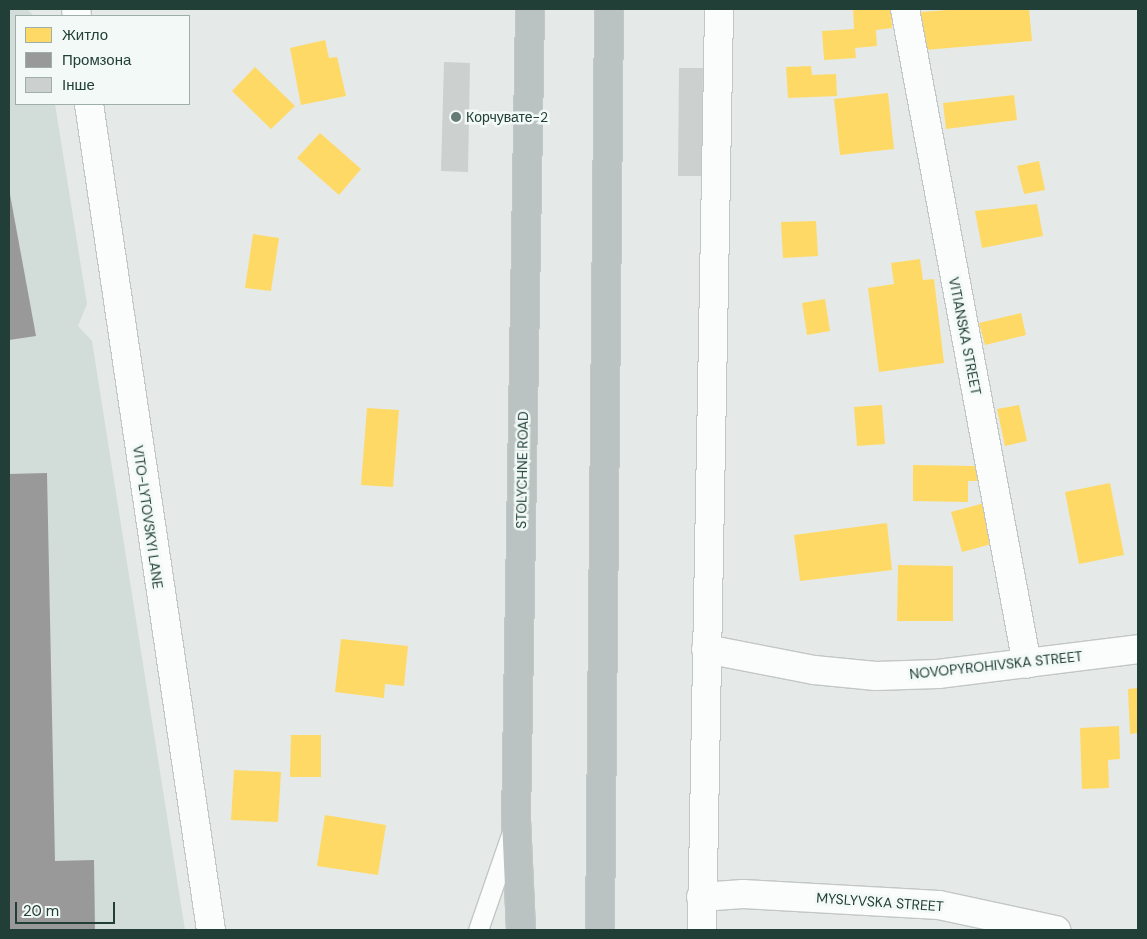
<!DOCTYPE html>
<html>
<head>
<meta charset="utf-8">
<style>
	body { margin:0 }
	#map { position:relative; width:1147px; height:939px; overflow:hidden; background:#e5eae8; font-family:"DM Sans",sans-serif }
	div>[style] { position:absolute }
	.built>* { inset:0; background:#d2dcd8 }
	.homes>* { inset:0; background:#ffd966 }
	.industry>* { inset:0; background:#999 }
	.building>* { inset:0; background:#ccd1cf }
	.roads { filter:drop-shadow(1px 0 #c2c7c5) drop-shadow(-1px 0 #c2c7c5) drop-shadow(0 1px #c2c7c5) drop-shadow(0 -1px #c2c7c5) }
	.lane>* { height:19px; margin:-9.5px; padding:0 9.5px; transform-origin:9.5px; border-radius:9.5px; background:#fbfcfc }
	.street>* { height:28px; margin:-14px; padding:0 14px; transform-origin:14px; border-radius:14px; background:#fbfcfc }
	.highway>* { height:28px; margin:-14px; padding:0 14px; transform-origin:14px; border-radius:14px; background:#bac3c1 }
	.dots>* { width:14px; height:14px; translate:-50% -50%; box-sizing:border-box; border:2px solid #f2f9f6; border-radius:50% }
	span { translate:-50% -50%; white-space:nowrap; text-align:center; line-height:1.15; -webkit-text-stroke:5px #f2f9f6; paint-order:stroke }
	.poi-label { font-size:14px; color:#213f37 }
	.left { translate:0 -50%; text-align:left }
	.street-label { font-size:14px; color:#213f37 }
	.frame { position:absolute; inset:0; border:10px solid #213f37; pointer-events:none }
	.legend { position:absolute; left:15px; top:15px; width:175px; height:90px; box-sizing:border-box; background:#f2f9f6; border:1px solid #9eafaa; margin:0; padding:6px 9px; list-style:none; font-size:15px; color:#213f37 }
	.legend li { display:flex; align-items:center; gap:10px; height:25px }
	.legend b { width:25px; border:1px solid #9eafaa }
	.scale { position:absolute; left:15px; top:902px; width:100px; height:22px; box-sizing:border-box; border:2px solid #213f37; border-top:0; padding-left:6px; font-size:15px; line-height:18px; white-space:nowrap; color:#213f37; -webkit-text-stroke:4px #f2f9f6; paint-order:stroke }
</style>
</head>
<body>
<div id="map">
	<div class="built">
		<div style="clip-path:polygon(9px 9px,27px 9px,34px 16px,16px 16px,16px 104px,55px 104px,87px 304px,78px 326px,92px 341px,185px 930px,9px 930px)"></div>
	</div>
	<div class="homes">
		<div style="clip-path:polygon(853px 9px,891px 9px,892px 28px,876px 30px,877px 46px,855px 48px,856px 58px,824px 60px,822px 31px,854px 29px)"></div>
		<div style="clip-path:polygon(961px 9px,1029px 9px,1032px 41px,924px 50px,921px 12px)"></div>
		<div style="clip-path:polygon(325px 40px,329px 58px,337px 57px,346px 96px,301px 105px,290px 48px)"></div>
		<div style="clip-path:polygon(811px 66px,812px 75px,836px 74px,837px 96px,788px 98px,786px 67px)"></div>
		<div style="clip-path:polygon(255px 67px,295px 106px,271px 129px,232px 91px)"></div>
		<div style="clip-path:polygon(888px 93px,894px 149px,840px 155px,834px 99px)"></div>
		<div style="clip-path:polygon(1014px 95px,1017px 120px,946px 129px,943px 103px)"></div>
		<div style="clip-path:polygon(320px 133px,361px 169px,339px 195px,297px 158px)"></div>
		<div style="clip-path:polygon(1039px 161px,1045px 190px,1024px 194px,1017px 166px)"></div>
		<div style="clip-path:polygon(1037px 204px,1043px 236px,982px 248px,975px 211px)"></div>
		<div style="clip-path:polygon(816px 221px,818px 256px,783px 258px,781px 222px)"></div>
		<div style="clip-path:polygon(253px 234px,279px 238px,271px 291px,245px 288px)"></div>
		<div style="clip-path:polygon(920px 259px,923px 280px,934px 279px,944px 363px,879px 372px,868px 288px,894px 284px,891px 263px)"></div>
		<div style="clip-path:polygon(825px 299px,830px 331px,807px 335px,802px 303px)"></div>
		<div style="clip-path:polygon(1021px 313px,1026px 335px,985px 345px,979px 323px)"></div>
		<div style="clip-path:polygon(882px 405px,885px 444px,857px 446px,854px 407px)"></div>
		<div style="clip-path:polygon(1019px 405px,1027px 441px,1005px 446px,997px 409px)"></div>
		<div style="clip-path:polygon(367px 408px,399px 410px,393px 487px,361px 485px)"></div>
		<div style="clip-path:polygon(913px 465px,977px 466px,977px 481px,968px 481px,968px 502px,913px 501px)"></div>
		<div style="clip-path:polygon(1110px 483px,1124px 555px,1079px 564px,1065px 492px)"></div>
		<div style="clip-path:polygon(988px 502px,999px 542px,962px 552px,951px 512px)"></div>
		<div style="clip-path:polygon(887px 523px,892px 570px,800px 581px,794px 535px)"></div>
		<div style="clip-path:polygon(898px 565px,953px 566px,953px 621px,897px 621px)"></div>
		<div style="clip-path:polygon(341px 639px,408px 646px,404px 686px,385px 684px,384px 698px,335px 692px)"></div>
		<div style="clip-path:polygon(1138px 688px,1138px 733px,1130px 734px,1128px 689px)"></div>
		<div style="clip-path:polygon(1119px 726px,1120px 759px,1108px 760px,1109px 788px,1082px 789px,1080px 728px)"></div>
		<div style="clip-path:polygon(291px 735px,321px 735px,321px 777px,290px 777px)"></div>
		<div style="clip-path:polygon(234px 770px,281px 772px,278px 822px,231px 820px)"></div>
		<div style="clip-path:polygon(325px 815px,386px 825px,378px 875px,317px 866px)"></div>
	</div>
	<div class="industry">
		<div style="clip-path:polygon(9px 189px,36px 336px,9px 340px)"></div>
		<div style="clip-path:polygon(47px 473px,55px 861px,94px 860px,95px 930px,9px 930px,9px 474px)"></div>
	</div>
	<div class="building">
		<div style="clip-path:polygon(444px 62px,470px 63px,468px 172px,441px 171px)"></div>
		<div style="clip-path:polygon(679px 68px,703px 68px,702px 176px,678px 176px)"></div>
	</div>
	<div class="roads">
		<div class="lane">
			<div style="left:478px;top:930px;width:104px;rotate:-70.9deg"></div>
		</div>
		<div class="street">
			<div style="left:76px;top:9px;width:7px;rotate:82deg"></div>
			<div style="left:905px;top:9px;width:666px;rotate:79.45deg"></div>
			<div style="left:89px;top:104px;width:835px;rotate:81.6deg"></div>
			<div style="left:706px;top:649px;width:110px;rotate:11deg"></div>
			<div style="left:814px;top:670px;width:62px;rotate:5.5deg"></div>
			<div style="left:876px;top:676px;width:62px;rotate:-1.8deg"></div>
			<div style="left:938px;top:674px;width:202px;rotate:-7.1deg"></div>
			<div style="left:701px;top:897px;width:42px;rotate:-4.1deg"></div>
			<div style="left:743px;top:894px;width:196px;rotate:3.2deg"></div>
			<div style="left:939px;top:905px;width:120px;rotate:12.1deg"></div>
			<div style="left:702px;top:930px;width:921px;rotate:-88.94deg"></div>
		</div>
		<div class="highway">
			<div style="left:521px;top:930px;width:109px;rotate:-92.6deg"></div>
			<div style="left:516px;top:821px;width:812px;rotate:-89.01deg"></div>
			<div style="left:600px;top:930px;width:921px;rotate:-89.44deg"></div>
		</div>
	</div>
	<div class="dots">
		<div style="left:456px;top:117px;background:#667b75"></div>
	</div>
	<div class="poi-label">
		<span class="left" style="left:466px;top:117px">Корчувате-2</span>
	</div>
	<div class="street-label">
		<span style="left:965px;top:336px;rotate:79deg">VITIANSKA STREET</span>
		<span style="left:522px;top:470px;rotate:-89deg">STOLYCHNE ROAD</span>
		<span style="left:148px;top:517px;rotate:82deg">VITO-LYTOVSKYI LANE</span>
		<span style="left:996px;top:665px;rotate:-6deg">NOVOPYROHIVSKA STREET</span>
		<span style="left:880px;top:902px;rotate:4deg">MYSLYVSKA STREET</span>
	</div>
	<div class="frame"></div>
	<ul class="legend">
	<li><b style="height:14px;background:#ffd966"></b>Житло</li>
	<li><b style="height:14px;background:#999"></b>Промзона</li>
	<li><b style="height:14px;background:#ccd1cf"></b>Інше</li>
	</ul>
	<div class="scale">20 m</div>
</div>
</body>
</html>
